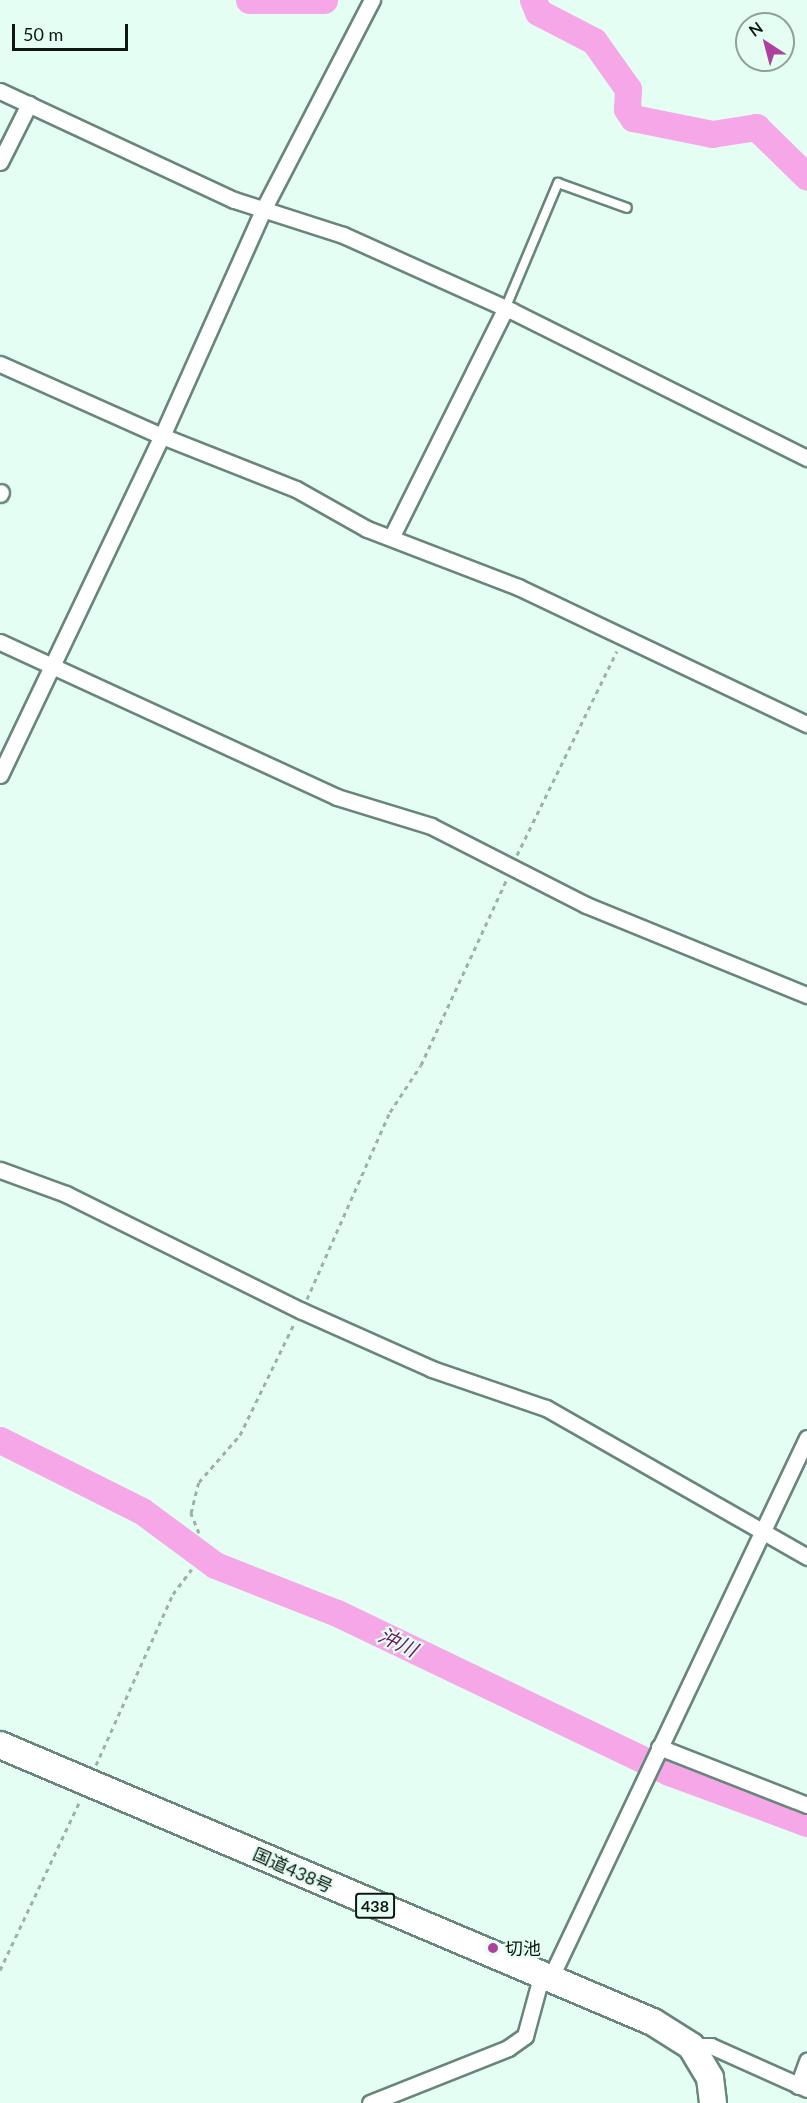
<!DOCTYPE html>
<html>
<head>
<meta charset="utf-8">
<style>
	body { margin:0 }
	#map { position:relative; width:807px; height:2103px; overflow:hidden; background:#e4fef3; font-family:Lato,"Noto Sans JP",sans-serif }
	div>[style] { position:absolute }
	.stream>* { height:4.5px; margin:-2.25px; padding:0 2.25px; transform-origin:2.25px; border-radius:2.25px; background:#f6a7e7 }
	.river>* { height:27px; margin:-13.5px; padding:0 13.5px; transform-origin:13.5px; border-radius:13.5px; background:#f6a7e7 }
	.path>* { height:3px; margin-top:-1.5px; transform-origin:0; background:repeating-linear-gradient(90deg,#9cb1a8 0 4.5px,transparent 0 9px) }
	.roads { filter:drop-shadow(2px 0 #68867b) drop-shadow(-2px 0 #68867b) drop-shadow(0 2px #68867b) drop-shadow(0 -2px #68867b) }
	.service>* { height:8px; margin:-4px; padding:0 4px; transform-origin:4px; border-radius:4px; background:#fff }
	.minor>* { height:15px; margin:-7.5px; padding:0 7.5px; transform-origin:7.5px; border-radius:7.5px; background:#fff }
	.trunk>* { height:26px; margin:-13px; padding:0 13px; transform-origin:13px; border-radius:13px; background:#fff }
	.dots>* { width:16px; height:16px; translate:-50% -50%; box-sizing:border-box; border:3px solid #e4fef3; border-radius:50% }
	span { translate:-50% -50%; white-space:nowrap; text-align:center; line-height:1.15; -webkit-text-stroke:4.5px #e4fef3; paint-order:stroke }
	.shield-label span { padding:2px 4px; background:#e4fef3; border:2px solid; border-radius:4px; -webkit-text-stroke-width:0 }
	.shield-label { font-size:16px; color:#0d1814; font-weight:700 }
	.street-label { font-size:18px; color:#0d1814 }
	.poi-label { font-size:18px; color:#0d1814 }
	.left { translate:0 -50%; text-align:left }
	.water-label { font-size:20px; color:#701666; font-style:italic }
	.north { position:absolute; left:735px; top:12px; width:60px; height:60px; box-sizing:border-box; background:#e4fef3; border:2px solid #8ea29a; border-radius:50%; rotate:324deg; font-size:16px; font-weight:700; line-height:24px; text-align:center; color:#0d1814 }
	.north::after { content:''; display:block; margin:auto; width:21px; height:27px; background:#ae419f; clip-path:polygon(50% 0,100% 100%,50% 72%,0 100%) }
	.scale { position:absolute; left:12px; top:24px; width:116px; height:27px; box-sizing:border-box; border:3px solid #0d1814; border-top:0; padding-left:8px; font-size:18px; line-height:21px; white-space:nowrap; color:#0d1814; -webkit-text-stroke:4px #e4fef3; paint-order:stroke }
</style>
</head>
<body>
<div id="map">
	<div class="stream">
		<div style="left:67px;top:386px;width:103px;rotate:23.6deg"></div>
		<div style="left:211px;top:447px;width:79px;rotate:21.7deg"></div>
		<div style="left:396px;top:532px;width:27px;rotate:22deg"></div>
		<div style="left:626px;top:630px;width:49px;rotate:25.5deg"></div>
	</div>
	<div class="river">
		<div style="left:249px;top:0;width:75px"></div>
		<div style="left:533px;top:0;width:13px;rotate:67deg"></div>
		<div style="left:538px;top:12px;width:63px;rotate:27.4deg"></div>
		<div style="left:594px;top:41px;width:59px;rotate:54.7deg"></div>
		<div style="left:628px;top:89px;width:20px;rotate:93deg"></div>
		<div style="left:627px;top:109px;width:11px;rotate:56deg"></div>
		<div style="left:633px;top:118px;width:81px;rotate:11.4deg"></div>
		<div style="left:712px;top:134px;width:45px;rotate:-9deg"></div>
		<div style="left:756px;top:127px;width:71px;rotate:44.4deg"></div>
		<div style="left:0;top:1440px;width:159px;rotate:26.6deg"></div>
		<div style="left:142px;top:1511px;width:91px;rotate:36.5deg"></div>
		<div style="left:215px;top:1565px;width:131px;rotate:21.5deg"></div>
		<div style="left:337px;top:1613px;width:368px;rotate:25.6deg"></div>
		<div style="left:669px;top:1772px;width:147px;rotate:20.3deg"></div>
	</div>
	<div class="path">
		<div style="left:517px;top:855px;width:227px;rotate:-63.9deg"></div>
		<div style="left:307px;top:1299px;width:205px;rotate:-66.1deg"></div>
		<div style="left:390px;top:1112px;width:56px;rotate:-56.6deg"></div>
		<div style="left:421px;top:1065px;width:203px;rotate:-65.2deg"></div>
		<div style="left:199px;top:1533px;width:22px;rotate:-112deg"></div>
		<div style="left:191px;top:1513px;width:32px;rotate:-76deg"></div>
		<div style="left:199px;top:1482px;width:62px;rotate:-48.9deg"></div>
		<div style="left:240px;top:1435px;width:123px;rotate:-64.1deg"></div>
		<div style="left:96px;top:1765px;width:188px;rotate:-65.8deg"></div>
		<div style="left:173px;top:1594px;width:31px;rotate:-53deg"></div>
		<div style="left:0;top:1970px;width:187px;rotate:-64.7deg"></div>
	</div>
	<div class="roads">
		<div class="service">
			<div style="left:505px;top:309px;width:137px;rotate:-67.2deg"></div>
			<div style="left:558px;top:183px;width:73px;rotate:19.9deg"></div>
		</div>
		<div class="minor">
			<div style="left:0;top:91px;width:258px;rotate:25deg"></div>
			<div style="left:234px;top:200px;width:114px;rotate:17.8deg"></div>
			<div style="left:343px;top:235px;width:185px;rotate:24.2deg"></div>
			<div style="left:512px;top:311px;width:330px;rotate:26.5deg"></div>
			<div style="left:0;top:162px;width:65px;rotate:-63.4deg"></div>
			<div style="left:0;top:364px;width:177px;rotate:24deg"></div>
			<div style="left:162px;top:436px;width:248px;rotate:-65.9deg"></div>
			<div style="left:263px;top:210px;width:237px;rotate:-62.6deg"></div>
			<div style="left:0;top:494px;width:2px;rotate:-63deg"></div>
			<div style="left:392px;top:536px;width:254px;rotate:-63.5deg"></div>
			<div style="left:0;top:642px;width:371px;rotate:24.7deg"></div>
			<div style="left:337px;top:797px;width:98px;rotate:17.1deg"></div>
			<div style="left:431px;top:826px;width:174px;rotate:27deg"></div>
			<div style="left:586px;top:905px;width:239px;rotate:22.2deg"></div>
			<div style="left:0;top:775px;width:376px;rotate:-64.5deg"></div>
			<div style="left:162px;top:436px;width:144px;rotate:21.6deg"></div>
			<div style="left:296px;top:489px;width:81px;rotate:29.4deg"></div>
			<div style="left:367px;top:529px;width:162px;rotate:21deg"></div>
			<div style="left:518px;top:587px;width:320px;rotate:25.4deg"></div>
			<div style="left:0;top:1170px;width:70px;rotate:20deg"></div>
			<div style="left:66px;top:1194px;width:263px;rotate:26.4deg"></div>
			<div style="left:302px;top:1311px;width:142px;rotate:24deg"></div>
			<div style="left:432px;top:1369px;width:120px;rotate:18.9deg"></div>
			<div style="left:546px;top:1408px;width:301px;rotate:29.7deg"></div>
			<div style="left:659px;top:1747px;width:159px;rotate:21.4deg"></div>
			<div style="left:549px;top:1981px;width:601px;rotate:-64.59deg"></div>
			<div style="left:691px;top:2046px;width:20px"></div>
			<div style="left:711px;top:2046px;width:105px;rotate:24.1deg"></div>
			<div style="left:798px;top:2086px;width:27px;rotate:-70deg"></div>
			<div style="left:370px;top:2103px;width:149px;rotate:-21.7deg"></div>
			<div style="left:508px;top:2048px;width:21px;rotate:-35deg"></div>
			<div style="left:525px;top:2036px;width:61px;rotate:-74.8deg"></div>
		</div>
		<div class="trunk">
			<div style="left:0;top:1745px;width:709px;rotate:22.99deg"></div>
			<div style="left:653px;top:2022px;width:45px;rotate:32.3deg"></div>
			<div style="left:691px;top:2046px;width:37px;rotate:59deg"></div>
			<div style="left:710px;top:2078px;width:25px;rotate:83deg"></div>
		</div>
	</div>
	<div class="dots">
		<div style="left:493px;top:1948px;background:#ae419f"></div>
	</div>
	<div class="shield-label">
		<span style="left:375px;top:1906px">438</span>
	</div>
	<div class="street-label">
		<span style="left:293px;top:1870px;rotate:24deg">国道438号</span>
	</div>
	<div class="poi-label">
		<span class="left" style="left:505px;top:1948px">切池</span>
	</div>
	<div class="water-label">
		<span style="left:398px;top:1642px;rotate:26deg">沖川</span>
	</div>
	<div class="north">N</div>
	<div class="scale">50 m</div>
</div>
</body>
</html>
